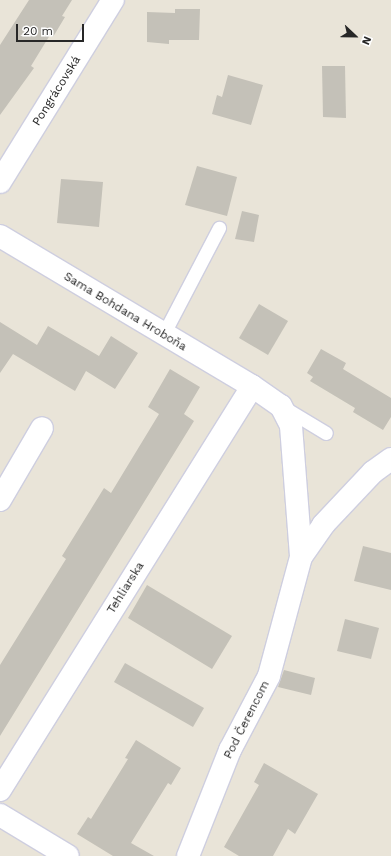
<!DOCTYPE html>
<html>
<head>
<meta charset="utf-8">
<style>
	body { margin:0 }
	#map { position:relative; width:391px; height:856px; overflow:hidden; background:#e9e4d8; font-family:"Work Sans",sans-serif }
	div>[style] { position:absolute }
	.building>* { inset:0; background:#c4c1b8 }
	.roads { filter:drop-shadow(1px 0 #cecedf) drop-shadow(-1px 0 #cecedf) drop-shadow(0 1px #cecedf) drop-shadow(0 -1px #cecedf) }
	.lane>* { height:13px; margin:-6.5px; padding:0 6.5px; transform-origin:6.5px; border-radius:6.5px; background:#fff }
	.street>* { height:22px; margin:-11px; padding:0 11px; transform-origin:11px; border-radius:11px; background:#fff }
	span { translate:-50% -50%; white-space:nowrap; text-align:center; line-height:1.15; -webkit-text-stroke:4px #fff; paint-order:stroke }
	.street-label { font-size:12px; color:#272727 }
	.north { position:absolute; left:335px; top:16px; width:40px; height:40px; -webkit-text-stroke:3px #fff; paint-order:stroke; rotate:112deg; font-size:11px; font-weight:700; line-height:16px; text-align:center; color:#272727 }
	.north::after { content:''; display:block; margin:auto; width:14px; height:18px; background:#272727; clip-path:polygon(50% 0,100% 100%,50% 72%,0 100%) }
	.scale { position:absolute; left:16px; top:24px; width:68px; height:18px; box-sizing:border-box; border:2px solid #272727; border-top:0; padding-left:5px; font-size:12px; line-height:14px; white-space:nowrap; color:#272727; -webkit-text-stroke:3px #fff; paint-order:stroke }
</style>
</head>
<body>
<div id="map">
	<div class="building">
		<div style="clip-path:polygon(29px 0,72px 0,62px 16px,65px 17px,53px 37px,50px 35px,31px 66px,34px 68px,0 115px,0 45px)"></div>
		<div style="clip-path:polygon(175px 9px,200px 9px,199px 40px,169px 40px,169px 44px,147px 42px,147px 12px,175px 13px)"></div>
		<div style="clip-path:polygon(322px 66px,345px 66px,346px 118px,323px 117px)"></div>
		<div style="clip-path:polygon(228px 75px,263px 85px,251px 125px,212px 114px,217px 95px,222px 97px)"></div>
		<div style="clip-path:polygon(197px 166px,237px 177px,227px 216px,185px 205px)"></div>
		<div style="clip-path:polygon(61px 179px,103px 182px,99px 227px,57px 223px)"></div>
		<div style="clip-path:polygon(242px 211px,259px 215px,254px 242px,235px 239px)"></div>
		<div style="clip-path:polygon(259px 304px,288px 321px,268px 355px,239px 338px)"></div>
		<div style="clip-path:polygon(0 322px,37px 345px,48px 326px,99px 356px,111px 336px,138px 353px,115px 389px,86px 371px,75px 391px,13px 354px,0 373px)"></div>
		<div style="clip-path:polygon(321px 349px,346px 363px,343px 369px,391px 398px,391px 417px,383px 430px,353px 412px,355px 408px,310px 381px,313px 377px,307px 373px)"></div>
		<div style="clip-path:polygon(170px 369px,200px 387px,184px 414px,194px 421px,0 736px,0 665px,66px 559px,62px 556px,104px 488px,111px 493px,159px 414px,148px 407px)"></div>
		<div style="clip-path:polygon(363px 546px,391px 553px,391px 590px,354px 581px)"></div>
		<div style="clip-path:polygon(147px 585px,232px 636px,212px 669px,128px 618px)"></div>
		<div style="clip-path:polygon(345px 619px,379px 628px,371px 659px,337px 651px)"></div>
		<div style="clip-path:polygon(125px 663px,204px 708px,193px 727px,114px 682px)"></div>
		<div style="clip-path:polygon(284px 670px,315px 678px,311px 695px,278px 687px)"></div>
		<div style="clip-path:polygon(136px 740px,181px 768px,171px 785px,168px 783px,131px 843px,154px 856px,113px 856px,77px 834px,88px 817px,91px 819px,128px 759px,125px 758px)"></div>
		<div style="clip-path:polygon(264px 763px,318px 794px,295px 834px,288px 829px,273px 856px,239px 856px,224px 847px,259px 785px,254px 782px)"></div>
	</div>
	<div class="roads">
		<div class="lane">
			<div style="left:163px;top:335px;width:121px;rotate:-62.4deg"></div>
			<div style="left:283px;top:407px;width:50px;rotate:31.2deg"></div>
		</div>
		<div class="street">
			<div style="left:0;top:182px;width:214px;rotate:-58.2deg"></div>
			<div style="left:0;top:236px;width:293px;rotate:30.8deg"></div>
			<div style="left:252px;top:386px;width:35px;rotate:35deg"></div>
			<div style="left:281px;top:406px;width:22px;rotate:63deg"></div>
			<div style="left:291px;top:426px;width:131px;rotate:85.6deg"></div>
			<div style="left:301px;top:557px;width:123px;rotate:105.1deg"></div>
			<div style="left:269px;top:676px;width:84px;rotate:117.8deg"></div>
			<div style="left:230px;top:750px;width:114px;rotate:111.6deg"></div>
			<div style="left:0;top:500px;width:83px;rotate:-59.7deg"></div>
			<div style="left:301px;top:557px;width:39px;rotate:-55deg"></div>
			<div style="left:323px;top:525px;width:73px;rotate:-46.7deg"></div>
			<div style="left:373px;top:472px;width:22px;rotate:-36deg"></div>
			<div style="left:0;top:790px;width:476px;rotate:-58deg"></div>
			<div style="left:0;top:815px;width:79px;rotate:31.1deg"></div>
		</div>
	</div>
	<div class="street-label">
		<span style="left:57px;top:91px;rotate:-58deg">Pongrácovská</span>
		<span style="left:125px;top:312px;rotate:31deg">Sama Bohdana Hroboňa</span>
		<span style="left:126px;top:588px;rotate:-58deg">Tehliarska</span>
		<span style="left:247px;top:720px;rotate:-63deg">Pod Čerencom</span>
	</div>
	<div class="north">N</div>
	<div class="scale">20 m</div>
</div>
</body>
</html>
